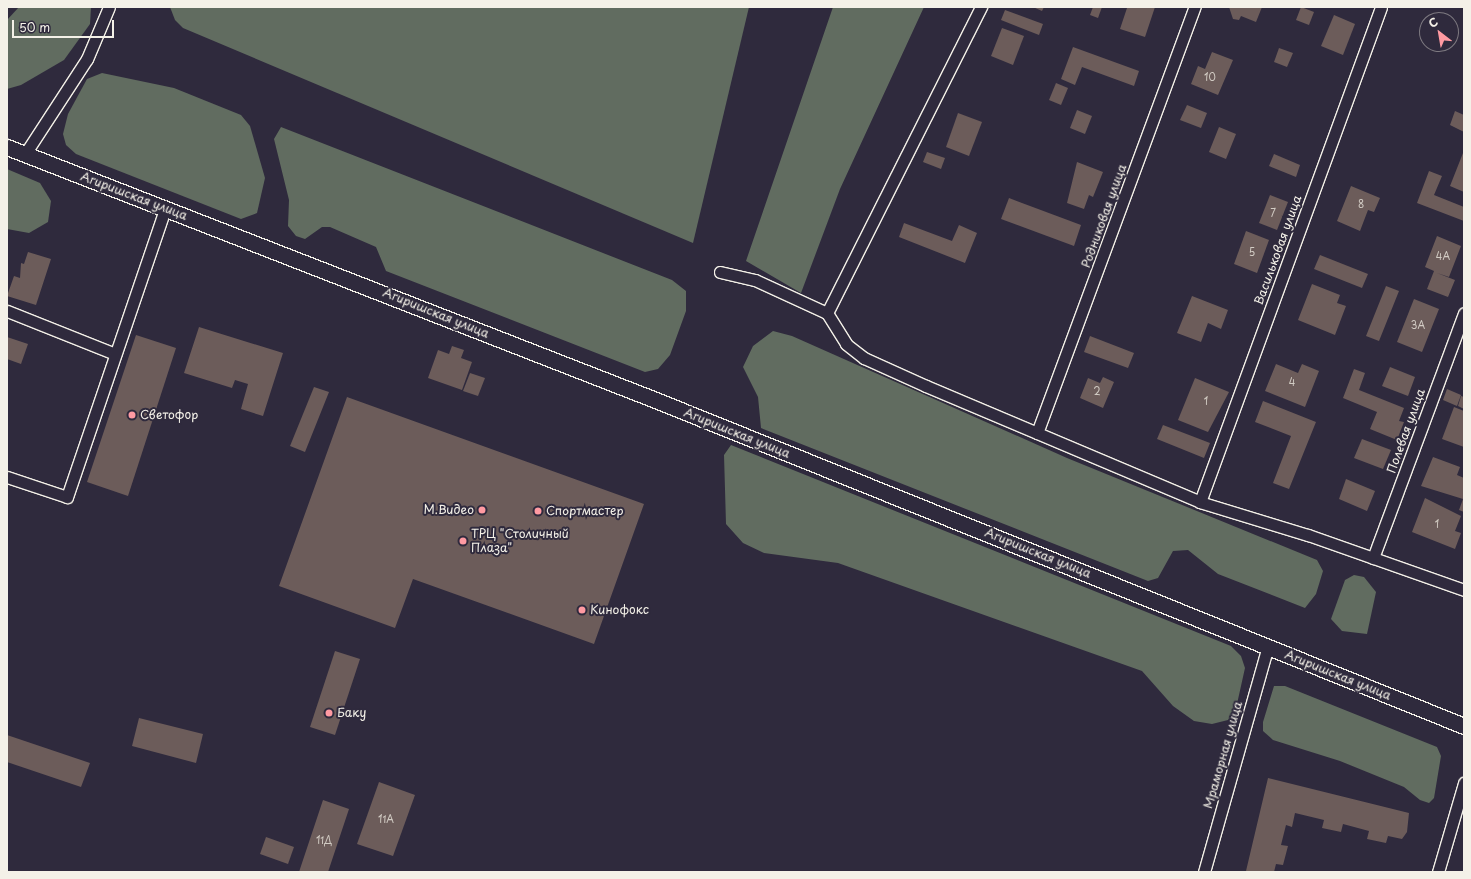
<!DOCTYPE html>
<html>
<head>
<meta charset="utf-8">
<style>
	body { margin:0 }
	#map { position:relative; width:1471px; height:879px; overflow:hidden; background:#2f2a3d; font-family:"Playpen Sans",sans-serif }
	div>[style] { position:absolute }
	.green>* { inset:0; background:#616c60 }
	.building>* { inset:0; background:#6c5c5a }
	.roads { filter:drop-shadow(1px 0 #f4f1e8) drop-shadow(-1px 0 #f4f1e8) drop-shadow(0 1px #f4f1e8) drop-shadow(0 -1px #f4f1e8) }
	.street>* { height:11px; margin:-5.5px; padding:0 5.5px; transform-origin:5.5px; border-radius:5.5px; background:#2f2a3d }
	.secondary>* { height:15px; margin:-7.5px; padding:0 7.5px; transform-origin:7.5px; border-radius:7.5px; background:#2f2a3d }
	.dots>* { width:11px; height:11px; translate:-50% -50%; box-sizing:border-box; border:2px solid #2f2a3d; border-radius:50% }
	span { translate:-50% -50%; white-space:nowrap; text-align:center; line-height:1.15; -webkit-text-stroke:4px #2f2a3d; paint-order:stroke }
	.number-label { font-size:10px; color:#d2ccc4 }
	.number-label span { -webkit-text-stroke-width:0 }
	.street-label { font-size:12px; color:#f4f1e8 }
	.poi-label { font-size:12px; color:#f4f1e8 }
	.left { translate:0 -50%; text-align:left }
	.right { translate:-100% -50%; text-align:right }
	.frame { position:absolute; inset:0; border:8px solid #f4f1e8; pointer-events:none }
	.north { position:absolute; left:1419px; top:12px; width:40px; height:40px; box-sizing:border-box; background:#2f2a3d; border:1px solid #7e7a81; border-radius:50%; rotate:329deg; font-size:11px; font-weight:700; line-height:16px; text-align:center; color:#f4f1e8 }
	.north::after { content:''; display:block; margin:auto; width:14px; height:18px; background:#ff9aa2; clip-path:polygon(50% 0,100% 100%,50% 72%,0 100%) }
	.scale { position:absolute; left:12px; top:20px; width:102px; height:18px; box-sizing:border-box; border:2px solid #f4f1e8; border-top:0; padding-left:5px; font-size:12px; line-height:14px; white-space:nowrap; color:#f4f1e8; -webkit-text-stroke:3px #2f2a3d; paint-order:stroke }
</style>
</head>
<body>
<div id="map">
	<div class="green">
		<div style="clip-path:polygon(19px 7px,91px 7px,90px 24px,64px 60px,21px 85px,7px 89px,7px 20px)"></div>
		<div style="clip-path:polygon(170px 7px,749px 7px,693px 243px,183px 28px,175px 20px)"></div>
		<div style="clip-path:polygon(833px 7px,924px 7px,840px 189px,801px 293px,746px 261px)"></div>
		<div style="clip-path:polygon(102px 73px,174px 88px,241px 115px,250px 126px,265px 178px,257px 213px,241px 219px,76px 154px,66px 145px,63px 134px,68px 114px,87px 79px)"></div>
		<div style="clip-path:polygon(281px 127px,672px 280px,686px 291px,686px 311px,670px 355px,658px 369px,645px 372px,386px 271px,376px 247px,330px 227px,322px 227px,305px 239px,296px 236px,288px 226px,289px 200px,274px 139px)"></div>
		<div style="clip-path:polygon(7px 169px,40px 183px,51px 201px,48px 222px,29px 233px,7px 229px)"></div>
		<div style="clip-path:polygon(773px 331px,792px 336px,1067px 458px,1317px 560px,1323px 571px,1316px 594px,1305px 608px,1218px 574px,1188px 550px,1173px 551px,1158px 578px,1148px 581px,761px 428px,758px 397px,743px 367px,753px 346px)"></div>
		<div style="clip-path:polygon(731px 445px,1231px 646px,1241px 656px,1245px 668px,1235px 713px,1228px 720px,1212px 724px,1194px 721px,1173px 706px,1142px 671px,838px 563px,764px 553px,743px 543px,726px 524px,724px 455px)"></div>
		<div style="clip-path:polygon(1354px 575px,1364px 577px,1376px 592px,1367px 634px,1342px 631px,1331px 619px,1345px 580px)"></div>
		<div style="clip-path:polygon(1274px 686px,1285px 686px,1437px 747px,1441px 756px,1434px 798px,1429px 803px,1420px 800px,1404px 787px,1340px 761px,1273px 740px,1263px 731px,1263px 722px)"></div>
	</div>
	<div class="building">
		<div style="clip-path:polygon(1033px 7px,1044px 7px,1042px 11px)"></div>
		<div style="clip-path:polygon(1093px 7px,1102px 7px,1098px 18px,1090px 15px)"></div>
		<div style="clip-path:polygon(1155px 7px,1145px 37px,1120px 29px,1127px 8px)"></div>
		<div style="clip-path:polygon(1229px 7px,1262px 7px,1256px 22px,1241px 16px,1239px 20px,1233px 19px)"></div>
		<div style="clip-path:polygon(1301px 7px,1314px 12px,1309px 25px,1296px 20px)"></div>
		<div style="clip-path:polygon(1005px 10px,1043px 24px,1039px 35px,1001px 20px)"></div>
		<div style="clip-path:polygon(1334px 15px,1355px 24px,1343px 55px,1321px 46px)"></div>
		<div style="clip-path:polygon(1002px 28px,1024px 36px,1013px 65px,991px 56px)"></div>
		<div style="clip-path:polygon(1073px 47px,1139px 71px,1134px 86px,1082px 67px,1075px 85px,1061px 79px)"></div>
		<div style="clip-path:polygon(1279px 48px,1293px 53px,1287px 67px,1274px 62px)"></div>
		<div style="clip-path:polygon(1212px 52px,1233px 60px,1218px 95px,1191px 84px,1198px 66px,1205px 69px)"></div>
		<div style="clip-path:polygon(1056px 83px,1068px 88px,1061px 105px,1049px 100px)"></div>
		<div style="clip-path:polygon(1187px 105px,1207px 113px,1201px 128px,1180px 120px)"></div>
		<div style="clip-path:polygon(1077px 110px,1092px 116px,1085px 134px,1070px 128px)"></div>
		<div style="clip-path:polygon(1455px 111px,1464px 115px,1464px 132px,1450px 125px)"></div>
		<div style="clip-path:polygon(958px 113px,982px 122px,969px 156px,946px 147px)"></div>
		<div style="clip-path:polygon(1219px 127px,1236px 134px,1226px 159px,1209px 152px)"></div>
		<div style="clip-path:polygon(927px 152px,945px 158px,941px 169px,923px 162px)"></div>
		<div style="clip-path:polygon(1463px 153px,1464px 153px,1464px 192px,1450px 186px)"></div>
		<div style="clip-path:polygon(1274px 154px,1300px 165px,1296px 177px,1269px 166px)"></div>
		<div style="clip-path:polygon(1077px 162px,1103px 172px,1093px 197px,1089px 195px,1084px 209px,1067px 203px)"></div>
		<div style="clip-path:polygon(1429px 171px,1442px 176px,1434px 195px,1464px 207px,1464px 221px,1417px 203px)"></div>
		<div style="clip-path:polygon(1351px 186px,1380px 198px,1374px 212px,1368px 210px,1360px 231px,1337px 221px)"></div>
		<div style="clip-path:polygon(1270px 195px,1288px 202px,1277px 230px,1259px 223px)"></div>
		<div style="clip-path:polygon(1009px 198px,1081px 225px,1074px 246px,1001px 219px)"></div>
		<div style="clip-path:polygon(904px 223px,952px 241px,959px 225px,977px 233px,965px 263px,899px 237px)"></div>
		<div style="clip-path:polygon(1246px 231px,1269px 240px,1257px 273px,1234px 264px)"></div>
		<div style="clip-path:polygon(1437px 236px,1461px 246px,1449px 277px,1437px 273px,1455px 280px,1448px 297px,1427px 289px,1434px 271px,1425px 267px)"></div>
		<div style="clip-path:polygon(28px 252px,51px 259px,36px 305px,7px 296px,14px 276px,20px 278px,21px 263px,24px 264px)"></div>
		<div style="clip-path:polygon(1320px 255px,1368px 274px,1362px 288px,1314px 269px)"></div>
		<div style="clip-path:polygon(1312px 284px,1340px 295px,1337px 303px,1346px 306px,1335px 335px,1298px 320px)"></div>
		<div style="clip-path:polygon(1386px 286px,1399px 291px,1379px 341px,1366px 336px)"></div>
		<div style="clip-path:polygon(1192px 296px,1228px 310px,1221px 329px,1208px 323px,1201px 342px,1177px 333px)"></div>
		<div style="clip-path:polygon(1414px 299px,1439px 309px,1422px 352px,1397px 342px)"></div>
		<div style="clip-path:polygon(199px 327px,283px 353px,263px 416px,241px 409px,248px 384px,235px 380px,232px 388px,184px 373px)"></div>
		<div style="clip-path:polygon(136px 335px,176px 348px,128px 496px,87px 482px)"></div>
		<div style="clip-path:polygon(1090px 336px,1134px 353px,1128px 368px,1084px 352px)"></div>
		<div style="clip-path:polygon(7px 337px,28px 344px,21px 364px,7px 359px)"></div>
		<div style="clip-path:polygon(452px 346px,464px 350px,461px 358px,472px 362px,462px 390px,428px 378px,438px 350px,449px 354px)"></div>
		<div style="clip-path:polygon(1276px 364px,1298px 373px,1302px 364px,1319px 371px,1305px 407px,1265px 391px)"></div>
		<div style="clip-path:polygon(1390px 367px,1415px 377px,1408px 396px,1382px 386px)"></div>
		<div style="clip-path:polygon(1354px 369px,1365px 373px,1359px 390px,1404px 408px,1399px 421px,1404px 422px,1397px 440px,1370px 429px,1377px 412px,1343px 398px)"></div>
		<div style="clip-path:polygon(470px 373px,485px 378px,478px 396px,463px 391px)"></div>
		<div style="clip-path:polygon(1103px 377px,1114px 382px,1103px 408px,1080px 398px,1088px 378px,1100px 383px)"></div>
		<div style="clip-path:polygon(1195px 378px,1229px 392px,1208px 432px,1178px 420px)"></div>
		<div style="clip-path:polygon(314px 387px,329px 392px,305px 452px,290px 446px)"></div>
		<div style="clip-path:polygon(1447px 389px,1461px 395px,1457px 406px,1443px 400px)"></div>
		<div style="clip-path:polygon(1461px 396px,1464px 397px,1464px 409px,1458px 406px)"></div>
		<div style="clip-path:polygon(347px 397px,644px 504px,594px 644px,413px 579px,395px 628px,279px 586px)"></div>
		<div style="clip-path:polygon(1263px 401px,1316px 422px,1289px 489px,1273px 483px,1291px 436px,1255px 422px)"></div>
		<div style="clip-path:polygon(1454px 407px,1464px 411px,1464px 447px,1442px 439px)"></div>
		<div style="clip-path:polygon(1163px 425px,1210px 443px,1204px 458px,1157px 439px)"></div>
		<div style="clip-path:polygon(1362px 439px,1391px 450px,1383px 469px,1354px 458px)"></div>
		<div style="clip-path:polygon(1433px 457px,1460px 467px,1457px 475px,1464px 478px,1464px 512px,1459px 510px,1463px 499px,1421px 486px)"></div>
		<div style="clip-path:polygon(1346px 479px,1375px 491px,1367px 511px,1339px 499px)"></div>
		<div style="clip-path:polygon(1425px 498px,1461px 516px,1455px 531px,1461px 533px,1455px 549px,1412px 532px)"></div>
		<div style="clip-path:polygon(335px 651px,360px 659px,335px 735px,310px 727px)"></div>
		<div style="clip-path:polygon(139px 718px,203px 734px,196px 763px,132px 746px)"></div>
		<div style="clip-path:polygon(7px 735px,90px 763px,81px 787px,7px 762px)"></div>
		<div style="clip-path:polygon(1268px 778px,1409px 813px,1407px 832px,1402px 839px,1388px 836px,1386px 843px,1367px 839px,1369px 831px,1343px 824px,1341px 832px,1322px 828px,1324px 820px,1295px 813px,1292px 827px,1286px 825px,1281px 845px,1288px 846px,1283px 865px,1276px 864px,1274px 872px,1246px 871px)"></div>
		<div style="clip-path:polygon(379px 782px,415px 795px,393px 856px,357px 844px)"></div>
		<div style="clip-path:polygon(323px 800px,349px 809px,328px 872px,299px 872px)"></div>
		<div style="clip-path:polygon(266px 837px,294px 847px,288px 864px,260px 854px)"></div>
	</div>
	<div class="roads">
		<div class="street">
			<div style="left:25px;top:154px;width:113px;rotate:-56.9deg"></div>
			<div style="left:87px;top:59px;width:56px;rotate:-67.1deg"></div>
			<div style="left:720px;top:272px;width:36px;rotate:13deg"></div>
			<div style="left:755px;top:280px;width:79px;rotate:24.6deg"></div>
			<div style="left:827px;top:313px;width:36px;rotate:58deg"></div>
			<div style="left:846px;top:344px;width:23px;rotate:38deg"></div>
			<div style="left:864px;top:358px;width:68px;rotate:24.3deg"></div>
			<div style="left:926px;top:386px;width:298px;rotate:22.9deg"></div>
			<div style="left:1200px;top:502px;width:113px;rotate:17deg"></div>
			<div style="left:1308px;top:535px;width:165px;rotate:19.4deg"></div>
			<div style="left:7px;top:311px;width:116px;rotate:21.7deg"></div>
			<div style="left:827px;top:313px;width:343px;rotate:-63.3deg"></div>
			<div style="left:1037px;top:433px;width:454px;rotate:-69.7deg"></div>
			<div style="left:7px;top:477px;width:63px;rotate:18.4deg"></div>
			<div style="left:67px;top:497px;width:304px;rotate:-71.2deg"></div>
			<div style="left:1200px;top:502px;width:527px;rotate:-69.91deg"></div>
			<div style="left:1373px;top:558px;width:261px;rotate:-69.6deg"></div>
			<div style="left:1204px;top:872px;width:235px;rotate:-74.2deg"></div>
			<div style="left:1438px;top:872px;width:93px;rotate:-73.7deg"></div>
		</div>
		<div class="secondary">
			<div style="left:7px;top:147px;width:699px;rotate:21.31deg"></div>
			<div style="left:658px;top:401px;width:869px;rotate:21.96deg"></div>
		</div>
	</div>
	<div class="dots">
		<div style="left:132px;top:415px;background:#ff9aa2"></div>
		<div style="left:482px;top:510px;background:#ff9aa2"></div>
		<div style="left:538px;top:511px;background:#ff9aa2"></div>
		<div style="left:463px;top:541px;background:#ff9aa2"></div>
		<div style="left:582px;top:610px;background:#ff9aa2"></div>
		<div style="left:329px;top:713px;background:#ff9aa2"></div>
	</div>
	<div class="number-label">
		<span style="left:1210px;top:77px">10</span>
		<span style="left:1361px;top:204px">8</span>
		<span style="left:1273px;top:213px">7</span>
		<span style="left:1252px;top:252px">5</span>
		<span style="left:1443px;top:256px">4А</span>
		<span style="left:1418px;top:325px">3А</span>
		<span style="left:1292px;top:382px">4</span>
		<span style="left:1097px;top:391px">2</span>
		<span style="left:1206px;top:401px">1</span>
		<span style="left:1437px;top:524px">1</span>
		<span style="left:386px;top:819px">11А</span>
		<span style="left:324px;top:840px">11Д</span>
	</div>
	<div class="street-label">
		<span style="left:134px;top:196px;rotate:21deg">Агиришская улица</span>
		<span style="left:1104px;top:216px;rotate:-70deg">Родниковая улица</span>
		<span style="left:1278px;top:250px;rotate:-70deg">Васильковая улица</span>
		<span style="left:436px;top:313px;rotate:22deg">Агиришская улица</span>
		<span style="left:1406px;top:431px;rotate:-70deg">Полевая улица</span>
		<span style="left:737px;top:433px;rotate:22deg">Агиришская улица</span>
		<span style="left:1038px;top:553px;rotate:22deg">Агиришская улица</span>
		<span style="left:1338px;top:675px;rotate:22deg">Агиришская улица</span>
		<span style="left:1223px;top:755px;rotate:-74deg">Мраморная улица</span>
	</div>
	<div class="poi-label">
		<span class="left" style="left:140px;top:415px">Светофор</span>
		<span class="right" style="left:474px;top:510px">М.Видео</span>
		<span class="left" style="left:546px;top:511px">Спортмастер</span>
		<span class="left" style="left:471px;top:541px">ТРЦ "Столичный<br>Плаза"</span>
		<span class="left" style="left:590px;top:610px">Кинофокс</span>
		<span class="left" style="left:337px;top:713px">Баку</span>
	</div>
	<div class="frame"></div>
	<div class="north">С</div>
	<div class="scale">50 m</div>
</div>
</body>
</html>
